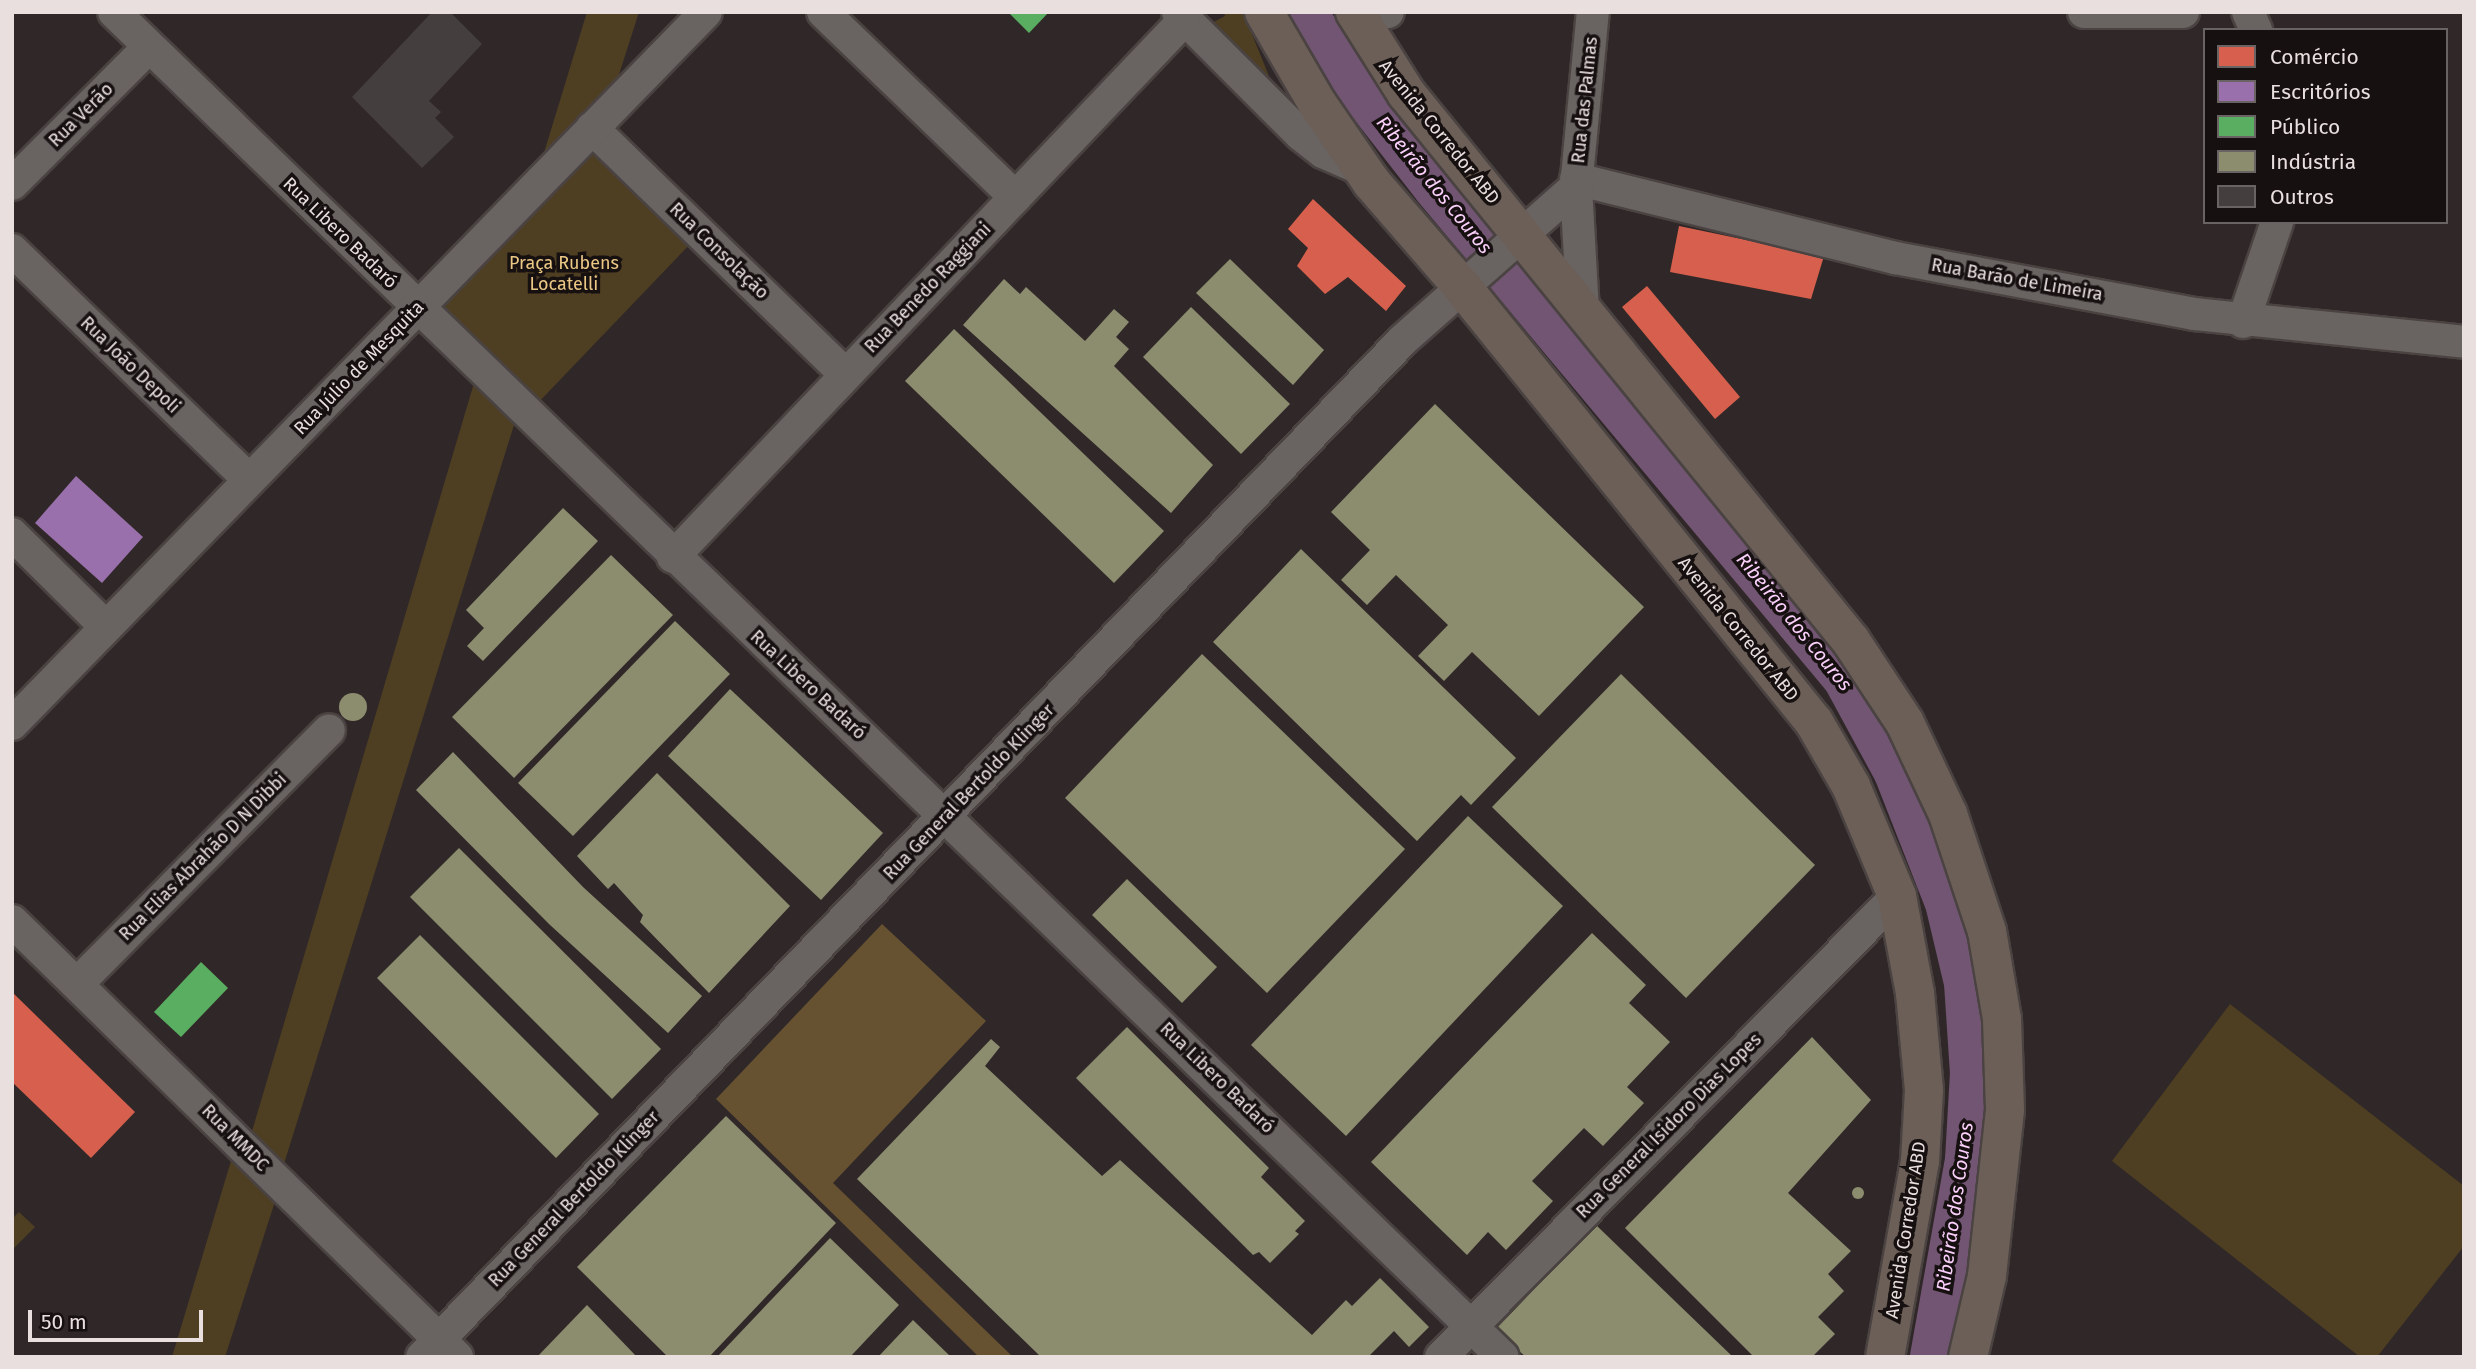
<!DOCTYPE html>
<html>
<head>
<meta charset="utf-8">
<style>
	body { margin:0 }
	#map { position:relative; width:2476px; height:1369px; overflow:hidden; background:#302828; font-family:"Fira Sans",sans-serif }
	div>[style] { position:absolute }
	.green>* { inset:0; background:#4e3e22 }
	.forest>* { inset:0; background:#665231 }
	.shops>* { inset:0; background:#d6604d }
	.offices>* { inset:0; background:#9970ab }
	.public>* { inset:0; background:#5aae61 }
	.industry>* { inset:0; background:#8c8c6e }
	.round { border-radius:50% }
	.river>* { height:42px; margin:-21px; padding:0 21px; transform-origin:21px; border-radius:21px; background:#725572 }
	.building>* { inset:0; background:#443e3e }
	.roads { filter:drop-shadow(2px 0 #4a4342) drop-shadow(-2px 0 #4a4342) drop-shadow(0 2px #4a4342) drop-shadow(0 -2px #4a4342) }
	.minor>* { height:32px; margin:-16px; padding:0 16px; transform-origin:16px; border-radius:16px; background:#696362 }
	.highway>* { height:38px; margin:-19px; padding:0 19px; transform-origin:19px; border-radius:19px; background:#6c5f57 }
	span { translate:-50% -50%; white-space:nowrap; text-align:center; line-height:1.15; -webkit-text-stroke:7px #161010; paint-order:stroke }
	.street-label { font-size:18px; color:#e9dfdf }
	.park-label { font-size:18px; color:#ebc786 }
	.water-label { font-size:19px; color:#fbd1fc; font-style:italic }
	.frame { position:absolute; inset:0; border:14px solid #e9dfdf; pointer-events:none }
	.legend { position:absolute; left:2203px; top:28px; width:245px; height:196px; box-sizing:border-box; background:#161010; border:2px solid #6a6363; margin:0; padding:9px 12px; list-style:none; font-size:21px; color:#e9dfdf }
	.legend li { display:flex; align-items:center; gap:14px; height:35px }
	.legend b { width:35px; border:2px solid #6a6363 }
	.scale { position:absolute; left:28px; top:1310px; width:175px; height:32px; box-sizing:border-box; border:4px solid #e9dfdf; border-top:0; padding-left:9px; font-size:21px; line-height:24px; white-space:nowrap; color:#e9dfdf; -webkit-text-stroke:5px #161010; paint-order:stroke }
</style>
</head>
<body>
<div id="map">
	<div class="green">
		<div style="clip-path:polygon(587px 12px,639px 12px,616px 84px,543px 156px)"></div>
		<div style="clip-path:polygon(1224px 12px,1243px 12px,1273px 86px,1206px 26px,1225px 16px)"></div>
		<div style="clip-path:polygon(592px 142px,694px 240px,535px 406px,434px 308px)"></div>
		<div style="clip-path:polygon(474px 383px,514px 425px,279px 1180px,247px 1148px)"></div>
		<div style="clip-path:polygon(2230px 1004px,2464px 1186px,2464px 1246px,2377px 1357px,2360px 1357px,2112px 1161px)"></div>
		<div style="clip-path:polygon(234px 1151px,278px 1192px,225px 1357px,172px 1357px)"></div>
		<div style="clip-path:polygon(19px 1212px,35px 1227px,12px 1250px,12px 1219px)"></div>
	</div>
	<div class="forest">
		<div style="clip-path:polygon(882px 924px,986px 1021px,833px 1183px,1013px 1357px,979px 1357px,716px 1099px)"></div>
	</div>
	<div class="shops">
		<div style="clip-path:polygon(1313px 199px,1406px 286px,1386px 311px,1348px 277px,1325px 294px,1297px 266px,1308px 248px,1288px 229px)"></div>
		<div style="clip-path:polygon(1679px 226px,1824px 256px,1811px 299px,1670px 272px)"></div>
		<div style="clip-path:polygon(1647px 286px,1740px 397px,1715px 419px,1622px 307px)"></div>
		<div style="clip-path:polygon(12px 992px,135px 1112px,91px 1158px,12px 1082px)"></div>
	</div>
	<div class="offices">
		<div style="clip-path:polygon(76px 476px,143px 537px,102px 583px,35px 523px)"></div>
	</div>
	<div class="public">
		<div style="clip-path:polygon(1008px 12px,1049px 12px,1029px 33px)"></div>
		<div style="clip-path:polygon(201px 962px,228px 988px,181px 1037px,154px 1012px)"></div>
	</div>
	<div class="industry">
		<div style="clip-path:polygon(1230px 259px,1324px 350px,1293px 385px,1196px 293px)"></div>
		<div style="clip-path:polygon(1004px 279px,1020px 294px,1026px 287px,1085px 341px,1114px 309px,1129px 322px,1116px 337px,1129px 349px,1114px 366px,1213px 465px,1171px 513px,963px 325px)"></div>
		<div style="clip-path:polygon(1191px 307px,1290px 404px,1241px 454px,1143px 357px)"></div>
		<div style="clip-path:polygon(954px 329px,1164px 531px,1114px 583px,905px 381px)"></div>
		<div style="clip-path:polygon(1435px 404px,1644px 607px,1539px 716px,1472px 652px,1444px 681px,1418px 656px,1448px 625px,1396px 575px,1367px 605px,1341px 580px,1370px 550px,1331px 512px)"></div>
		<div style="clip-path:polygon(563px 508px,598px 541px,483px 661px,467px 646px,484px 628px,466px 610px)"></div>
		<div style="clip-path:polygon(1301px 549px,1516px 758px,1471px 805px,1461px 795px,1417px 841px,1213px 642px)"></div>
		<div style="clip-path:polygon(611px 555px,673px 615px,514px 778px,452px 717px)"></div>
		<div style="clip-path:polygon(675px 621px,730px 674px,573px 836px,518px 783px)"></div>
		<div style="clip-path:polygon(1202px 654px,1405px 849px,1267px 993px,1065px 798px)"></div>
		<div style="clip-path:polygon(1621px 674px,1815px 865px,1686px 998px,1492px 807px)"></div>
		<div style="clip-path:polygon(730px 689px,883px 833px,821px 900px,668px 756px)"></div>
		<div class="round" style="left:339px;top:693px;width:28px;height:28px"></div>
		<div style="clip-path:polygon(453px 752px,583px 887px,702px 996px,668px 1033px,549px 924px,416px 790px)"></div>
		<div style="clip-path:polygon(657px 773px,790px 906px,709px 993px,640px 922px,643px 915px,614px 883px,608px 889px,577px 856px)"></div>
		<div style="clip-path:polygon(1468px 816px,1563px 906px,1346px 1136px,1251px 1045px)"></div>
		<div style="clip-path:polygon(459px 848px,661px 1049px,612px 1099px,410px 897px)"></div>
		<div style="clip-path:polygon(1127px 879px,1217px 967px,1182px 1003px,1092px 915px)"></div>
		<div style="clip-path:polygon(1592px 933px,1646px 985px,1629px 1003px,1670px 1042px,1627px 1087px,1644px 1103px,1603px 1146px,1584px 1128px,1532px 1181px,1553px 1201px,1506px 1250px,1488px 1232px,1467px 1255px,1371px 1162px)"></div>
		<div style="clip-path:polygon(420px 935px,599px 1114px,556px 1158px,377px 978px)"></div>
		<div style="clip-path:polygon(1127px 1027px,1269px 1168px,1261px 1177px,1305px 1221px,1295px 1231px,1299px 1234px,1270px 1263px,1259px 1252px,1253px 1255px,1076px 1078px)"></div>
		<div style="clip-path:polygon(1812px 1037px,1871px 1100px,1788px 1193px,1851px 1251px,1828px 1274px,1844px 1291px,1818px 1317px,1835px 1334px,1812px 1357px,1754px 1357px,1625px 1228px)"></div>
		<div style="clip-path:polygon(991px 1039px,1000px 1047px,985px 1066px,1102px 1176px,1120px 1160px,1312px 1335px,1346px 1300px,1352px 1306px,1380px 1278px,1429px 1327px,1409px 1347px,1394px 1331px,1368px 1357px,1041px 1357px,857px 1179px)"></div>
		<div style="clip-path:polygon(726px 1116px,836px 1223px,709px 1357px,668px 1357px,577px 1267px)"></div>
		<div class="round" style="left:1852px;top:1187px;width:12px;height:12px"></div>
		<div style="clip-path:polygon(1596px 1225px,1733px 1357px,1526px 1357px,1495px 1330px)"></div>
		<div style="clip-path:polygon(830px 1238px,899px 1305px,850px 1357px,717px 1357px)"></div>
		<div style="clip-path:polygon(587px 1305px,637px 1357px,537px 1357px)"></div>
		<div style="clip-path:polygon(913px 1320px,951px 1357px,878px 1357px)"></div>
	</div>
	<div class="river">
		<div style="left:1306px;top:12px;width:87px;rotate:56.7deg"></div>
		<div style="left:1354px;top:85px;width:132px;rotate:52.1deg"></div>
		<div style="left:1435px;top:189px;width:638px;rotate:50.15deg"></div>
		<div style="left:1844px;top:679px;width:107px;rotate:61.5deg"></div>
		<div style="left:1895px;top:773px;width:140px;rotate:68.6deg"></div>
		<div style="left:1946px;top:903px;width:82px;rotate:76.6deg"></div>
		<div style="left:1965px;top:983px;width:90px;rotate:86.2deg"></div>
		<div style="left:1971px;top:1073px;width:87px;rotate:93.3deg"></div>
		<div style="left:1966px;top:1160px;width:200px;rotate:100.1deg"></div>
	</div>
	<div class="building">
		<div style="clip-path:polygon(432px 12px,450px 12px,482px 44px,429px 101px,441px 112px,435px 118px,454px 137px,422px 168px,352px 97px)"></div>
	</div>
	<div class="roads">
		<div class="minor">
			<div style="left:114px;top:12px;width:1933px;rotate:44.08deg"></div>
			<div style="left:823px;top:12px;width:267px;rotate:43.9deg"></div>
			<div style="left:1178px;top:12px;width:174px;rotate:45deg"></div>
			<div style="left:1301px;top:135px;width:28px;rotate:38deg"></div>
			<div style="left:1323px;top:152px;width:43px;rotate:23.6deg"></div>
			<div style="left:2084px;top:12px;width:99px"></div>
			<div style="left:2248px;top:12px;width:20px;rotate:66deg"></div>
			<div style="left:1357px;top:16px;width:31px;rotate:-7deg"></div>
			<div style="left:592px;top:128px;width:354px;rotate:44.2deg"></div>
			<div style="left:1576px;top:179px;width:329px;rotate:13.9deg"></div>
			<div style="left:1895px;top:258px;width:305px;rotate:10.6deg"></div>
			<div style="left:2195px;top:314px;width:270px;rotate:5.9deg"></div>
			<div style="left:12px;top:184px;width:194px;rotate:-45deg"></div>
			<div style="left:12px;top:250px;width:330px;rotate:44.1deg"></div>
			<div style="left:1583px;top:312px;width:125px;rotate:-93.2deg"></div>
			<div style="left:1576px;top:187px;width:176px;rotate:-84.5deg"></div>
			<div style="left:2243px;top:322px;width:106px;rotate:-71.2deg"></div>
			<div style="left:12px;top:534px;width:132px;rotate:44.7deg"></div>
			<div style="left:673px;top:557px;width:741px;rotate:-46.42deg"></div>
			<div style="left:12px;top:724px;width:994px;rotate:-45.73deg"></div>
			<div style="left:12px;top:921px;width:623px;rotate:44.41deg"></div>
			<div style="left:78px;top:983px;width:356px;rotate:-45.2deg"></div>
			<div style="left:422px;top:1357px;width:1413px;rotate:-46.03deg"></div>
			<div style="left:1403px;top:340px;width:231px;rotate:-41.5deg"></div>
			<div style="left:1441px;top:1357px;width:648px;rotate:-45.31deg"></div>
		</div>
		<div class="highway">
			<div style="left:1264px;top:12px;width:105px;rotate:59.8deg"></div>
			<div style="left:1317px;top:103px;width:97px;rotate:55.5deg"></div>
			<div style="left:1372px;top:183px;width:139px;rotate:49.1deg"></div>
			<div style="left:1463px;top:288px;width:558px;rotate:51.04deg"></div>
			<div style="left:1814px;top:722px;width:74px;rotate:60deg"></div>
			<div style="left:1851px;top:786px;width:119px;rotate:67.3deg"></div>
			<div style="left:1897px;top:896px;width:99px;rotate:79.5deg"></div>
			<div style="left:1915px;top:993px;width:97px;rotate:84.7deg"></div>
			<div style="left:1924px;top:1090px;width:71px;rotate:93.2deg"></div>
			<div style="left:1920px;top:1161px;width:199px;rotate:100.1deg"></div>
			<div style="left:1355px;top:12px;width:96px;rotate:57.8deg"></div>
			<div style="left:1406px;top:93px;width:706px;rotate:50.92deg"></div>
			<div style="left:1851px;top:641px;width:98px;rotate:56.6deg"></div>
			<div style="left:1905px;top:723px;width:101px;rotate:64.7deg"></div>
			<div style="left:1948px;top:814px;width:123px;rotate:71.6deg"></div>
			<div style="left:1987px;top:931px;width:89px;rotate:80.3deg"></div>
			<div style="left:2002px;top:1019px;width:91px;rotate:88.1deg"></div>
			<div style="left:2005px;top:1110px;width:167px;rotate:96.2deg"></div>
			<div style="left:1987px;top:1276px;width:83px;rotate:103.2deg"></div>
		</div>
	</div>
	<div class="street-label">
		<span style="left:1585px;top:100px;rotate:-84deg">Rua das Palmas</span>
		<span style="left:81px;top:115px;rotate:-45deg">Rua Verão</span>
		<span style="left:1439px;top:132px;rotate:51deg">Avenida Corredor ABD</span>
		<span style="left:340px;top:233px;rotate:44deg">Rua Libero Badaró</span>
		<span style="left:719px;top:251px;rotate:44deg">Rua Consolação</span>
		<span style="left:2017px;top:280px;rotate:10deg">Rua Barão de Limeira</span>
		<span style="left:928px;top:288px;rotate:-46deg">Rua Benedo Raggiani</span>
		<span style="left:130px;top:365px;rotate:44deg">Rua João Depoli</span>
		<span style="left:359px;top:368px;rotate:-46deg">Rua Júlio de Mesquita</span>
		<span style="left:1738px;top:629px;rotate:51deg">Avenida Corredor ABD</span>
		<span style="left:808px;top:685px;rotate:43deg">Rua Libero Badaró</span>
		<span style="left:969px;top:792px;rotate:-46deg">Rua General Bertoldo Klinger</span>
		<span style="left:203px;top:857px;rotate:-45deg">Rua Elias Abrahão D N Dibbi</span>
		<span style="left:1217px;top:1078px;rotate:44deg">Rua Libero Badaró</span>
		<span style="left:1669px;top:1126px;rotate:-45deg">Rua General Isidoro Dias Lopes</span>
		<span style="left:235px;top:1138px;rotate:45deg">Rua MMDC</span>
		<span style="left:574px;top:1199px;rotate:-46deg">Rua General Bertoldo Klinger</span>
		<span style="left:1906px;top:1230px;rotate:-81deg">Avenida Corredor ABD</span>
	</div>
	<div class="park-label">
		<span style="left:564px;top:274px">Praça Rubens<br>Locatelli</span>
	</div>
	<div class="water-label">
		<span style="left:1434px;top:185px;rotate:51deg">Ribeirão dos Couros</span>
		<span style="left:1794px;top:622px;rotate:51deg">Ribeirão dos Couros</span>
		<span style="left:1955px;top:1207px;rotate:-82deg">Ribeirão dos Couros</span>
	</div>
	<div class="frame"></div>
	<ul class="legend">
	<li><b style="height:19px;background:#d6604d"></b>Comércio</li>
	<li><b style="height:19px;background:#9970ab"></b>Escritórios</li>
	<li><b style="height:19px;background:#5aae61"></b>Público</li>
	<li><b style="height:19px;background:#8c8c6e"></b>Indústria</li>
	<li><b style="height:19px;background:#443e3e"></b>Outros</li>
	</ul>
	<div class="scale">50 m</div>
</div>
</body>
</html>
